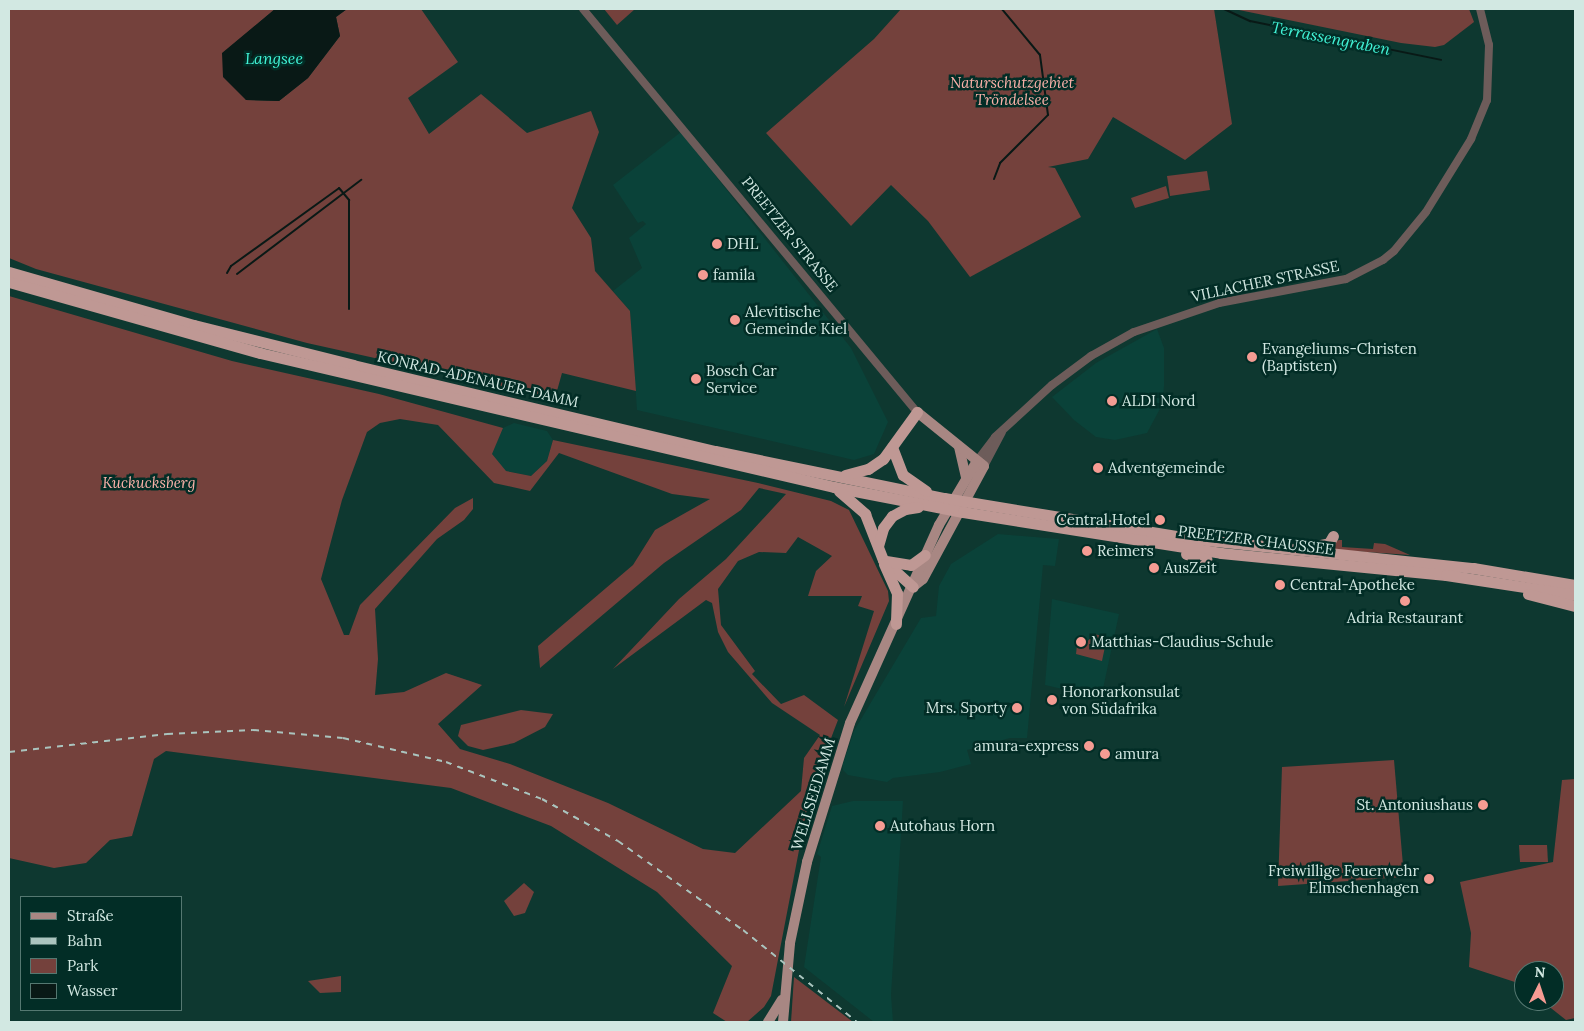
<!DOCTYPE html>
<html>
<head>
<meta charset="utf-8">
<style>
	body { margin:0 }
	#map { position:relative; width:1584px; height:1031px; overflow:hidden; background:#0e3830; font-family:Lora,serif }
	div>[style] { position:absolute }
	.built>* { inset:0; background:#0a4239 }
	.green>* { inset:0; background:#74413c }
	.water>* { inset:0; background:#091916 }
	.stream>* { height:2px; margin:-1px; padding:0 1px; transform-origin:1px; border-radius:1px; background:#091916 }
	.minor>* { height:8px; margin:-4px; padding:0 4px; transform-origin:4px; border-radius:4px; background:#6d5c5a }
	.major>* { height:10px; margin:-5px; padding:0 5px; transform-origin:5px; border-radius:5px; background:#a88783 }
	.highway>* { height:11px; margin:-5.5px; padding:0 5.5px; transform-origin:5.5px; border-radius:5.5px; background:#bf9894 }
	.rail>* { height:2px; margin-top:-1px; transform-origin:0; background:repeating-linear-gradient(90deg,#aac4be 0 6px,transparent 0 12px) }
	.dots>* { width:14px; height:14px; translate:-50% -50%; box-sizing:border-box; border:2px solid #022d26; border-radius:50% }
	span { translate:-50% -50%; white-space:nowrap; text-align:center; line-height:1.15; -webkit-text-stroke:5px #022d26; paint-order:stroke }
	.park-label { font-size:15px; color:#fbb1a9; font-style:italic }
	.street-label { font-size:15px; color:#d2e8e2 }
	.poi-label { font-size:15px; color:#d2e8e2 }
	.left { translate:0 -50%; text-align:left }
	.right { translate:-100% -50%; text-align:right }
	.water-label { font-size:16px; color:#41f3d6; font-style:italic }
	.frame { position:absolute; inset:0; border:10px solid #d2e8e2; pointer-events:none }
	.legend { position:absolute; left:20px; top:896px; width:162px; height:115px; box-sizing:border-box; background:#022d26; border:1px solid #557871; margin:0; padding:6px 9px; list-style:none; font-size:15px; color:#d2e8e2 }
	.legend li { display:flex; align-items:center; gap:10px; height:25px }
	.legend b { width:25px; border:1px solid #557871 }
	.north { position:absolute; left:1514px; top:961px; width:50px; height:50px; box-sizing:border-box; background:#022d26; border:1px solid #557871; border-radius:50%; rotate:4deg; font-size:14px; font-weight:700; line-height:20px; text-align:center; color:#d2e8e2 }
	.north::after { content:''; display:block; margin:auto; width:18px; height:22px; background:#f59c93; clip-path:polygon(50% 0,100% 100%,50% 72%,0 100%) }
</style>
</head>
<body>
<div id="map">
	<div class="built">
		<div style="clip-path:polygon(681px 132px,851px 348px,888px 422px,874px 454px,854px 460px,637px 410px,630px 311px,613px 291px,642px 268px,629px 238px,646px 224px,643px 221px,638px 223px,613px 185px)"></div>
		<div style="clip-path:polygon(1157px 329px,1164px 348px,1164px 386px,1162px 405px,1147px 433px,1115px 440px,1096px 437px,1074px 420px,1052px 397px,1096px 363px)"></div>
		<div style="clip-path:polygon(514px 423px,547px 431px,553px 440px,547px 461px,531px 476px,505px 471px,491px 454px,503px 428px)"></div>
		<div style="clip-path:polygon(998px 534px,1059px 539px,1055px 566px,1043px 565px,1027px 738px,1010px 738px,967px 750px,971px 764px,940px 772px,893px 778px,887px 782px,848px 775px,843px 770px,843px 764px,854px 731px,921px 618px,936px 616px,939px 586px,951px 564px)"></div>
		<div style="clip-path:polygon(1052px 599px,1119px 614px,1101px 698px,1045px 685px)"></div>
		<div style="clip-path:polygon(853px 801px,903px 801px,891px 995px,893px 1022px,874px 1022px,804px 967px,821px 857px,817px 854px,832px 806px)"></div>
	</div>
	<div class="green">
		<div style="clip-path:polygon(9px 9px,275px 9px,223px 53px,246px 100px,279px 101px,308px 78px,340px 36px,336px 17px,347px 9px,421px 9px,458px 62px,408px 98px,429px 134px,481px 94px,527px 133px,591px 111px,599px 132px,572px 208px,591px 238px,595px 271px,630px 311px,636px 391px,562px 373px,555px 398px,307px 343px,36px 269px,9px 258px)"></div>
		<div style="clip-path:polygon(604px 9px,635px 9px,617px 25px)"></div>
		<div style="clip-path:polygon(901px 9px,1214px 9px,1232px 124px,1185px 160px,1113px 117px,1088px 159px,1048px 167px,1055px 168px,1081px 217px,970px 277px,928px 221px,891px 185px,851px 226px,766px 133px,874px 39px)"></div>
		<div style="clip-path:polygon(1234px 9px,1469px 9px,1474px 22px,1444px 45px,1435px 47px,1401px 43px)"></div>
		<div style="clip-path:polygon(1207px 171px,1210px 190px,1170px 196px,1167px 176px)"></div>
		<div style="clip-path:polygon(1166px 186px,1169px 198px,1135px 208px,1131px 198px)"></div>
		<div style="clip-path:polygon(evenodd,9px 296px,232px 361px,379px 394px,503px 428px,492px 454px,506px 471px,531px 476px,547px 461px,553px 440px,758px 483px,831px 501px,849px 510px,888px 591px,889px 601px,844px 707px,874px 611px,858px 606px,862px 596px,808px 596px,816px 571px,832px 556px,798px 537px,786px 553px,759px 552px,738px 561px,718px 589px,721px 625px,755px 671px,752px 674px,781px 704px,804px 695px,838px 720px,810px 793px,771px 996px,764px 1007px,747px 1022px,727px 1022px,713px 1013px,732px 966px,657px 892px,551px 826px,451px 788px,166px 751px,154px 759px,132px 836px,110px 840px,86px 863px,54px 868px,9px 858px,9px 296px,400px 419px,438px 425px,494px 483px,530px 491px,559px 453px,672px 494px,710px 499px,655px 530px,633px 565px,538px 646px,540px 668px,664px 563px,741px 510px,759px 488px,786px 494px,726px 559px,679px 599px,613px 669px,706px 600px,712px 603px,718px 632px,728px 652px,772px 703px,820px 735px,804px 758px,801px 791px,735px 853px,703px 849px,608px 803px,510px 764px,460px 749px,438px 724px,482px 685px,446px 673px,404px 692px,375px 695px,378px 659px,375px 609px,437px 539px,464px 520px,473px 509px,473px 498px,455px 508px,360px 605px,349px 635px,344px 635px,321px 579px,342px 500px,367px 432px,380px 423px,400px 419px)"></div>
		<div style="clip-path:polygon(1339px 540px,1342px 540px,1342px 547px,1373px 549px,1374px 543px,1385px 544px,1410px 555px,1323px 549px)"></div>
		<div style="clip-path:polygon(1094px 634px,1107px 637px,1102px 661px,1076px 654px,1077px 645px,1087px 642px)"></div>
		<div style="clip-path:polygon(521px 710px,553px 714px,545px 727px,514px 743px,483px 750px,468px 746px,458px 736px,461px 725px)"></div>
		<div style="clip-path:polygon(1394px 760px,1404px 877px,1278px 886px,1282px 767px)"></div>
		<div style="clip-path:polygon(1575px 779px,1575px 1018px,1566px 1020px,1542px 1001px,1554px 1001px,1554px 971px,1524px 971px,1524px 985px,1469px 967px,1471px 933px,1460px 882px,1553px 862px,1562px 780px)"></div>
		<div style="clip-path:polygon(1519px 845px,1547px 845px,1548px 862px,1520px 862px)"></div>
		<div style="clip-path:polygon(524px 883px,534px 892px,525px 913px,514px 916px,504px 901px)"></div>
		<div style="clip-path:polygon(341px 976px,341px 992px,320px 993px,308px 981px)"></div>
		<div style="clip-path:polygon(794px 977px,853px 1022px,791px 1022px)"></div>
	</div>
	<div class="water">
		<div style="clip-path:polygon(275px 9px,347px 9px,336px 17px,340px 36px,308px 78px,279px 101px,246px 100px,223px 77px,222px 53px)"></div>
	</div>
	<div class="stream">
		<div style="left:1224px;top:9px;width:29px;rotate:25deg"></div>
		<div style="left:1250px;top:21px;width:195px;rotate:11.5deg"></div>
		<div style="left:994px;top:179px;width:17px;rotate:-69deg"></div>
		<div style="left:1000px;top:163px;width:68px;rotate:-45deg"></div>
		<div style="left:1048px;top:115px;width:61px;rotate:-97.6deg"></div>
		<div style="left:1040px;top:55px;width:60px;rotate:-129.6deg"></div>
		<div style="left:227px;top:273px;width:8px;rotate:-60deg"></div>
		<div style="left:231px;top:266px;width:133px;rotate:-35.8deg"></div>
		<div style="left:339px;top:188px;width:16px;rotate:50deg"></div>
		<div style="left:349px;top:200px;width:109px;rotate:90deg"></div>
		<div style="left:237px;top:274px;width:156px;rotate:-37.2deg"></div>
	</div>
	<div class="minor">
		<div style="left:583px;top:9px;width:523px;rotate:50.35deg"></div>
		<div style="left:977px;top:461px;width:30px;rotate:-53deg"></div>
		<div style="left:995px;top:437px;width:77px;rotate:-42.4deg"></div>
		<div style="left:1052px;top:385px;width:49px;rotate:-36.6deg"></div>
		<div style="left:1091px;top:356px;width:49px;rotate:-29.2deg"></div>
		<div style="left:1134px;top:332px;width:90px;rotate:-18.8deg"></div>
		<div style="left:1219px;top:303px;width:129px;rotate:-10.7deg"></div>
		<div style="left:1346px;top:279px;width:42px;rotate:-27.2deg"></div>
		<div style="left:1383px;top:260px;width:14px;rotate:-39deg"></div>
		<div style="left:1394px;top:251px;width:50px;rotate:-50.6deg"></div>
		<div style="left:1426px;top:212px;width:86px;rotate:-58.3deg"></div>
		<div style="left:1471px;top:139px;width:42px;rotate:-67.7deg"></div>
		<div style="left:1487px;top:100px;width:55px;rotate:-87.9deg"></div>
		<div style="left:1489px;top:45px;width:37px;rotate:-104deg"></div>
		<div style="left:984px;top:466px;width:38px;rotate:-62deg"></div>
	</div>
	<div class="major">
		<div style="left:959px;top:447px;width:32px;rotate:77deg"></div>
		<div style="left:914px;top:586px;width:11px;rotate:-38deg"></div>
		<div style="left:923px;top:579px;width:128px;rotate:-61.6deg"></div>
		<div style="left:984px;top:466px;width:86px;rotate:-141.1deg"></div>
		<div style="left:768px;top:1022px;width:26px;rotate:-58deg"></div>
		<div style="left:783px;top:1022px;width:79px;rotate:-84.9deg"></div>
		<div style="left:790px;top:943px;width:83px;rotate:-78.1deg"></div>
		<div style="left:807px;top:862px;width:145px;rotate:-72.8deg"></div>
		<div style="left:850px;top:723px;width:217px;rotate:-65.8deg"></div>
		<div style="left:939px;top:525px;width:74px;rotate:-59.3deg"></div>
	</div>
	<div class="highway">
		<div style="left:9px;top:272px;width:192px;rotate:16deg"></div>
		<div style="left:194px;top:325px;width:164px;rotate:14.1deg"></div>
		<div style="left:353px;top:365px;width:372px;rotate:13.4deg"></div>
		<div style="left:715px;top:451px;width:234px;rotate:11.6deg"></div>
		<div style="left:944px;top:498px;width:246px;rotate:9.3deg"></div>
		<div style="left:1187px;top:538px;width:288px;rotate:6deg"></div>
		<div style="left:1473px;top:568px;width:103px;rotate:9.5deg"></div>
		<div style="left:9px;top:282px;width:261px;rotate:15.8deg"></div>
		<div style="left:260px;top:353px;width:589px;rotate:13.14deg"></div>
		<div style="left:834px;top:487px;width:131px;rotate:11deg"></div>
		<div style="left:963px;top:512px;width:261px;rotate:9deg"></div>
		<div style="left:1221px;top:553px;width:226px;rotate:5.6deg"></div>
		<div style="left:1446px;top:575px;width:131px;rotate:8.8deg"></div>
		<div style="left:892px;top:447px;width:30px;rotate:69deg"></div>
		<div style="left:903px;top:475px;width:28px;rotate:35deg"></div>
		<div style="left:845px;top:475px;width:24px;rotate:-15deg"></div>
		<div style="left:868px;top:469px;width:18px;rotate:-34deg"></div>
		<div style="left:883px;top:459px;width:58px;rotate:-54.1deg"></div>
		<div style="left:839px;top:491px;width:35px;rotate:41deg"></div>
		<div style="left:865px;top:514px;width:49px;rotate:68.6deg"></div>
		<div style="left:883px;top:560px;width:40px;rotate:42deg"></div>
		<div style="left:878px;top:546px;width:19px;rotate:-74deg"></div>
		<div style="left:883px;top:528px;width:15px;rotate:-53deg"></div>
		<div style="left:892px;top:516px;width:15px;rotate:-28deg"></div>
		<div style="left:905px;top:509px;width:13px;rotate:-9deg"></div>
		<div style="left:1306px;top:548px;width:24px;rotate:-12deg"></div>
		<div style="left:1329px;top:543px;width:8px;rotate:-60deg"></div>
		<div style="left:1186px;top:554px;width:21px;rotate:14deg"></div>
		<div style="left:886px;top:561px;width:25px;rotate:9deg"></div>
		<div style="left:911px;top:565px;width:17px;rotate:-36deg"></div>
		<div style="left:884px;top:564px;width:32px;rotate:66deg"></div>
		<div style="left:897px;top:593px;width:31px;rotate:92deg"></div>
		<div style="left:1528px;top:594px;width:49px;rotate:14.3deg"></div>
	</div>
	<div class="rail">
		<div style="left:9px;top:752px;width:159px;rotate:-6.5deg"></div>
		<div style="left:167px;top:734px;width:86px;rotate:-2.7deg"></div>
		<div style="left:253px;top:730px;width:90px;rotate:5.1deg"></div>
		<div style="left:343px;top:738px;width:106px;rotate:13.1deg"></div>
		<div style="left:446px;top:762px;width:103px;rotate:21.1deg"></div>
		<div style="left:542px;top:799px;width:87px;rotate:28.9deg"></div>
		<div style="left:618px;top:841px;width:153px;rotate:35.5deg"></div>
		<div style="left:743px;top:930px;width:146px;rotate:38.9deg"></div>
	</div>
	<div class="dots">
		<div style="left:717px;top:244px;background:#f59c93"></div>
		<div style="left:703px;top:275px;background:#f59c93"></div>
		<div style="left:735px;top:320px;background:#f59c93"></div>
		<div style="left:1252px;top:357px;background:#f59c93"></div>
		<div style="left:696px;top:379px;background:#f59c93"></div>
		<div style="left:1112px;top:401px;background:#f59c93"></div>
		<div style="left:1098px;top:468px;background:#f59c93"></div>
		<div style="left:1160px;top:520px;background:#f59c93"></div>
		<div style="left:1087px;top:551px;background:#f59c93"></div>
		<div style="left:1154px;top:568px;background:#f59c93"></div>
		<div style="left:1280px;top:585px;background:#f59c93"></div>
		<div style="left:1405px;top:601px;background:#f59c93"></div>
		<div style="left:1081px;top:642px;background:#f59c93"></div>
		<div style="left:1052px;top:700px;background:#f59c93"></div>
		<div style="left:1017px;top:708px;background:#f59c93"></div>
		<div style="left:1089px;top:746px;background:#f59c93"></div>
		<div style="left:1105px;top:754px;background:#f59c93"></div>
		<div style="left:1483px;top:805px;background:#f59c93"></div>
		<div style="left:880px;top:826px;background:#f59c93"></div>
		<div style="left:1429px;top:879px;background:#f59c93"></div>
	</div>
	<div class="park-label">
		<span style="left:1012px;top:91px">Naturschutzgebiet<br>Tröndelsee</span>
		<span style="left:149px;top:483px">Kuckucksberg</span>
	</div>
	<div class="street-label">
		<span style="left:790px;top:234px;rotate:51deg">PREETZER STRASSE</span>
		<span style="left:1265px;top:281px;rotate:-12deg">VILLACHER STRASSE</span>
		<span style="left:478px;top:379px;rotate:13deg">KONRAD-ADENAUER-DAMM</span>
		<span style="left:1256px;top:540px;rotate:7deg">PREETZER CHAUSSEE</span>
		<span style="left:813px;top:794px;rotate:-73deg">WELLSEEDAMM</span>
	</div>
	<div class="poi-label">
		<span class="left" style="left:727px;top:244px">DHL</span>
		<span class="left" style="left:713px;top:275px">famila</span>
		<span class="left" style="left:745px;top:320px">Alevitische<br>Gemeinde Kiel</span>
		<span class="left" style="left:1262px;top:357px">Evangeliums-Christen<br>(Baptisten)</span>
		<span class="left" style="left:706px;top:379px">Bosch Car<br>Service</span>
		<span class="left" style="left:1122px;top:401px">ALDI Nord</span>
		<span class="left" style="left:1108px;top:468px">Adventgemeinde</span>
		<span class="right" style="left:1150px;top:520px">Central Hotel</span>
		<span class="left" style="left:1097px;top:551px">Reimers</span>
		<span class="left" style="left:1164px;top:568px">AusZeit</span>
		<span class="left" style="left:1290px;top:585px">Central-Apotheke</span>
		<span style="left:1405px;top:618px">Adria Restaurant</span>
		<span class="left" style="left:1091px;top:642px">Matthias-Claudius-Schule</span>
		<span class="left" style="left:1062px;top:700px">Honorarkonsulat<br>von Südafrika</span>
		<span class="right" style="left:1007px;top:708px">Mrs. Sporty</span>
		<span class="right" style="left:1079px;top:746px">amura-express</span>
		<span class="left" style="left:1115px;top:754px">amura</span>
		<span class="right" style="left:1473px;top:805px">St. Antoniushaus</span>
		<span class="left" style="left:890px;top:826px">Autohaus Horn</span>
		<span class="right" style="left:1419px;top:879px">Freiwillige Feuerwehr<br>Elmschenhagen</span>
	</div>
	<div class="water-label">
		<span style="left:1331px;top:38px;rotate:11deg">Terrassengraben</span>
		<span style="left:274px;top:58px">Langsee</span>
	</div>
	<div class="frame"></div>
	<ul class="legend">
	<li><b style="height:6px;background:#a88783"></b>Straße</li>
	<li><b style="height:6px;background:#aac4be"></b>Bahn</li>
	<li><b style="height:14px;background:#74413c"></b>Park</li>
	<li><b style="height:14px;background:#091916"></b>Wasser</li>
	</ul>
	<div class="north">N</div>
</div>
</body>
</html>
